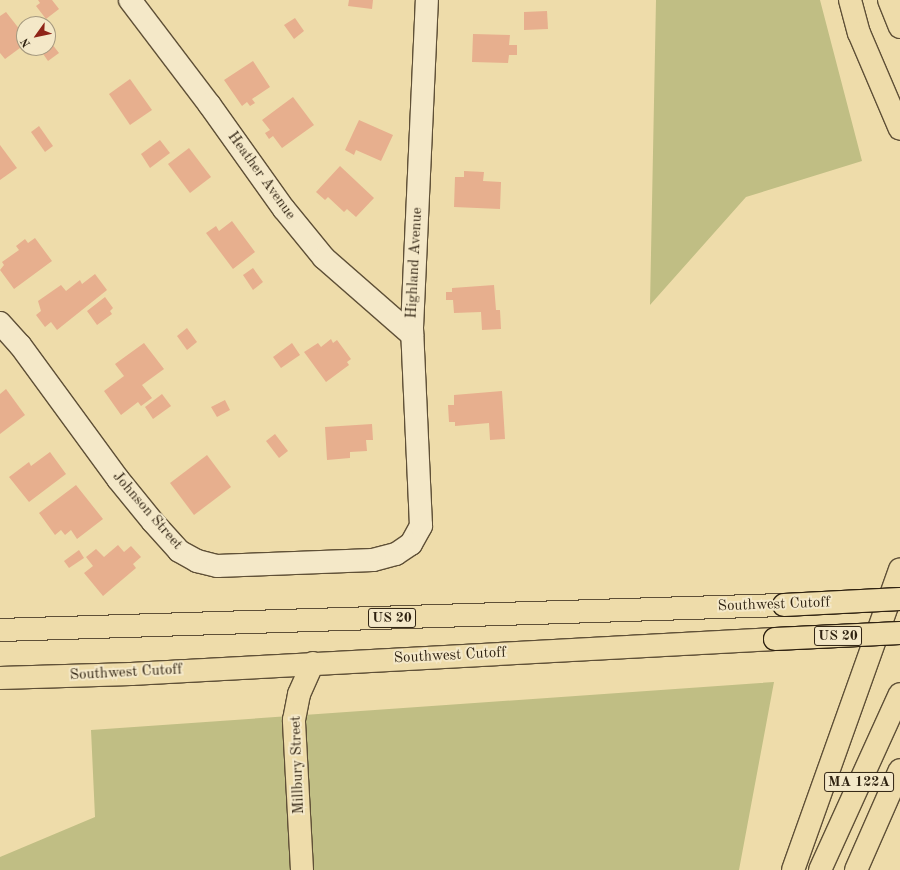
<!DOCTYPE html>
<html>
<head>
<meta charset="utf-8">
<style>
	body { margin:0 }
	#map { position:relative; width:900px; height:870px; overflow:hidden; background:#eedcaa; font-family:"Old Standard TT",serif }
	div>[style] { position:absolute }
	.green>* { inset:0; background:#c0be84 }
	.building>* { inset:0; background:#e7af8e }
	.roads { filter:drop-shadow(1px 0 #5f5037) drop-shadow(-1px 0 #5f5037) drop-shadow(0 1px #5f5037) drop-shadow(0 -1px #5f5037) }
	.minor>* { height:22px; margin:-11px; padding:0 11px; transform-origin:11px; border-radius:11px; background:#f4e8c8 }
	.major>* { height:22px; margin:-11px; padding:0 11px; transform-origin:11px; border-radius:11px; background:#eedcaa }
	.highway>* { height:22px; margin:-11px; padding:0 11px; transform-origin:11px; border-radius:11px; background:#eedcaa }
	.bridges { filter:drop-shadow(1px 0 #2f2211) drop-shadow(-1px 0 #2f2211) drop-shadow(0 1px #2f2211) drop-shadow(0 -1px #2f2211) }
	.major-bridge>* { height:22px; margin:-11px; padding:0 11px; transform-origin:11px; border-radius:11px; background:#eedcaa }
	span { translate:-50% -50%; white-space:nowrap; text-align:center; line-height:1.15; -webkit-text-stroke:4px #f4e8c8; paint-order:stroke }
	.shield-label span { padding:1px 3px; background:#f4e8c8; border:1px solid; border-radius:3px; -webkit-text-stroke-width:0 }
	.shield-label { font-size:14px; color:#2f2211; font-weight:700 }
	.street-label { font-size:15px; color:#2f2211 }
	.north { position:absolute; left:16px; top:16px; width:40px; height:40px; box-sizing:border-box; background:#f4e8c8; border:1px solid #a5997f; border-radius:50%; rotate:237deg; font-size:11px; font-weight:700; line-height:16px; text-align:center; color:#2f2211 }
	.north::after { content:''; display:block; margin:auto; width:14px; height:18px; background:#8f2418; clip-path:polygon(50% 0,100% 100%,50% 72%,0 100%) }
</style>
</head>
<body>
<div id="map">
	<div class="green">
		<div style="clip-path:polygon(656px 0,820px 0,862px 161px,746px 197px,650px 305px)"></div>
		<div style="clip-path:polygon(774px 682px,739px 870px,0 870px,0 857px,95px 817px,91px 730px)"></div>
	</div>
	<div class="building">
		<div style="clip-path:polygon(38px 0,52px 0,59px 9px,46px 19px,36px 6px,40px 3px)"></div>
		<div style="clip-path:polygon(349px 0,373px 0,372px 9px,348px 6px)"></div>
		<div style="clip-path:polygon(547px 11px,548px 29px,524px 30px,524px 12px)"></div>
		<div style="clip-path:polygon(6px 12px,24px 35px,24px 45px,5px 59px,0 53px,0 16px)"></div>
		<div style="clip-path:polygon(295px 18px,304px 31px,294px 39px,284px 25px)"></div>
		<div style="clip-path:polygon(473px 34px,510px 35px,509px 45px,517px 45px,517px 55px,509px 55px,508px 63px,472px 62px)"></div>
		<div style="clip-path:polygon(48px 39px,59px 53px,48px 61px,39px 48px,48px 48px)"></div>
		<div style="clip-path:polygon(253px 61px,270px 87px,252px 99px,255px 103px,250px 106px,247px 102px,242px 106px,224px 80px)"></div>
		<div style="clip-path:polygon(130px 79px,152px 110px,130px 125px,109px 94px)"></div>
		<div style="clip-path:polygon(293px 97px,314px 125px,282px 148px,273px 136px,269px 139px,265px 133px,270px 130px,262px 120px)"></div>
		<div style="clip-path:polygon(359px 120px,393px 135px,381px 161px,356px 150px,354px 155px,345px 150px)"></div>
		<div style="clip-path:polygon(39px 126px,53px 146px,45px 152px,31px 132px)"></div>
		<div style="clip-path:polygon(160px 140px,170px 153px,150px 168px,141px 154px)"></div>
		<div style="clip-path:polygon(0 145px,17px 168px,0 180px)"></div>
		<div style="clip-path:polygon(189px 148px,211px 177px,190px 193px,168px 164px)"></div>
		<div style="clip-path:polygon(340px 166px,374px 198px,356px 217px,347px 209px,344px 212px,328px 197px,325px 200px,316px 192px)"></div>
		<div style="clip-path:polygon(464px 171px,484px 172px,483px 181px,501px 182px,500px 209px,454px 207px,455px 177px,464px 177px)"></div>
		<div style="clip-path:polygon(232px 221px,255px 252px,233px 269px,206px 233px,216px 226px,219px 231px)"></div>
		<div style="clip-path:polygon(35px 238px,52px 261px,14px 289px,0 270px,4px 265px,2px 262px,19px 250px,16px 246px,25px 239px,28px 243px)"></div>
		<div style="clip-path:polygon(253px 268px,263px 282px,253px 290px,243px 275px)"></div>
		<div style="clip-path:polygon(95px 274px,107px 290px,57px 330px,51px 322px,45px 327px,36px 315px,41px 311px,38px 301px,61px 285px,66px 291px,80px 280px,82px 284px)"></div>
		<div style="clip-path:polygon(494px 285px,496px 310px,500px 310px,501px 329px,482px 330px,481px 312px,454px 313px,453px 300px,446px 300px,446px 292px,452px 292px,452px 288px)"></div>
		<div style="clip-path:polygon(105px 297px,113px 308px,110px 311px,112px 314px,97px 325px,87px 311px)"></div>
		<div style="clip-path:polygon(187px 328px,197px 342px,187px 350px,177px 336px)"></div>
		<div style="clip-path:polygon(331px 339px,333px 343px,337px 340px,351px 359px,347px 362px,349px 365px,326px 382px,304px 352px,318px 343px,321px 347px)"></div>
		<div style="clip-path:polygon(144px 343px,164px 369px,142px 385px,152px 398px,141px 406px,138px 402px,121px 415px,104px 391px,124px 376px,115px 364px)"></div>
		<div style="clip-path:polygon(292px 343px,300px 355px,281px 368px,273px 357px)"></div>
		<div style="clip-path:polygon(6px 389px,25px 415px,0 434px,0 394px)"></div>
		<div style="clip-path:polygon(502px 391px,505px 439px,490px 440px,489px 423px,455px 426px,455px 422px,449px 422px,448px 405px,454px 405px,454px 395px)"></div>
		<div style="clip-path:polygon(162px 394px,171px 406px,153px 419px,145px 407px)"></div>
		<div style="clip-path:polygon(225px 400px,230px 410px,217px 417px,211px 407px)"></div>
		<div style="clip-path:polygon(372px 424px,373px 440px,366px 440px,367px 451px,350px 452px,350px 458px,327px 460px,325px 427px)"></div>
		<div style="clip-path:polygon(275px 434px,288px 451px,279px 458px,266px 441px)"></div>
		<div style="clip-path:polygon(50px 452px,66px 474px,29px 502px,9px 477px,29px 462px,31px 466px)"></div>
		<div style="clip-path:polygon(207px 455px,231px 487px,194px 515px,170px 483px)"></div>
		<div style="clip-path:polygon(76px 485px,103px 519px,77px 539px,71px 530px,65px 535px,61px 530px,55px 535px,39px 513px)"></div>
		<div style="clip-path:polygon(118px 545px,124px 552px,131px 546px,141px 557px,133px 564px,136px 568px,103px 596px,84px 573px,93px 566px,86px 557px,96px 549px,104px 557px)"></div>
		<div style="clip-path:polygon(79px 550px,84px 558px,69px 568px,64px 561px)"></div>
	</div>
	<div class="roads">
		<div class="minor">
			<div style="left:130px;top:0;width:131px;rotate:52.8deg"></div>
			<div style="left:209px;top:104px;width:129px;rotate:54.5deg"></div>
			<div style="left:284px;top:209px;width:63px;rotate:50.8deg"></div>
			<div style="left:324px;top:258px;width:117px;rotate:41.2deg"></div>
			<div style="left:0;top:323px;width:30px;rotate:48deg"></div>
			<div style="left:20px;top:345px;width:166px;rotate:53.8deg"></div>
			<div style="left:118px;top:479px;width:55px;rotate:50.9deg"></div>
			<div style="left:153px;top:522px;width:39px;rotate:48deg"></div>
			<div style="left:179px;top:551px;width:21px;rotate:29deg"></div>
			<div style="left:197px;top:561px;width:21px;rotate:14deg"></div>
			<div style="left:217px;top:566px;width:156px;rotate:-2.2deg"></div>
			<div style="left:373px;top:560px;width:24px;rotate:-15deg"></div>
			<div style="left:396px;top:554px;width:18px;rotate:-34deg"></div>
			<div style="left:411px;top:544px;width:21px;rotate:-61deg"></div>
			<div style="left:421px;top:526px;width:198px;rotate:-92.6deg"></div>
			<div style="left:412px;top:328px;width:328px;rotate:-87.4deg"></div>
		</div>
		<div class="major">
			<div style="left:0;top:630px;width:784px;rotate:-1.83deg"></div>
			<div style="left:0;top:678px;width:131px;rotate:-1.7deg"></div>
			<div style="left:131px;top:674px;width:645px;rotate:-3.11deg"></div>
			<div style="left:302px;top:870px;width:150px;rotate:-93.1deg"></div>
			<div style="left:294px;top:720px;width:26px;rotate:-79deg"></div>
			<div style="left:299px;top:694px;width:34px;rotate:-66deg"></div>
		</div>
		<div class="highway">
			<div style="left:850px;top:0;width:34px;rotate:75deg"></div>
			<div style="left:859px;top:33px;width:104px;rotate:66.9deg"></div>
			<div style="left:889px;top:0;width:29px;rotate:68deg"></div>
			<div style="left:793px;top:870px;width:319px;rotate:-70.4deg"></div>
			<div style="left:820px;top:870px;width:193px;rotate:-65.6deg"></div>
			<div style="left:856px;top:870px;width:109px;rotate:-66.3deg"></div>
		</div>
	</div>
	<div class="bridges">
		<div class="major-bridge">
			<div style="left:784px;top:605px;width:116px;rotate:-3deg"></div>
			<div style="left:775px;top:639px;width:125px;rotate:-2.7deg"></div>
		</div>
	</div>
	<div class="shield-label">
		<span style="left:392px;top:618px">US 20</span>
		<span style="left:838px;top:636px">US 20</span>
		<span style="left:859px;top:782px">MA 122A</span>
	</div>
	<div class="street-label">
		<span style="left:261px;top:176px;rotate:54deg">Heather Avenue</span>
		<span style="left:415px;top:263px;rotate:-87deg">Highland Avenue</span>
		<span style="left:147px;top:511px;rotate:49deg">Johnson Street</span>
		<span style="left:774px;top:605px;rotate:-2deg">Southwest Cutoff</span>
		<span style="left:450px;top:656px;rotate:-3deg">Southwest Cutoff</span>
		<span style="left:126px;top:673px;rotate:-3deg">Southwest Cutoff</span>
		<span style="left:298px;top:765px;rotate:-92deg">Millbury Street</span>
	</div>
	<div class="north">N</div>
</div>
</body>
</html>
